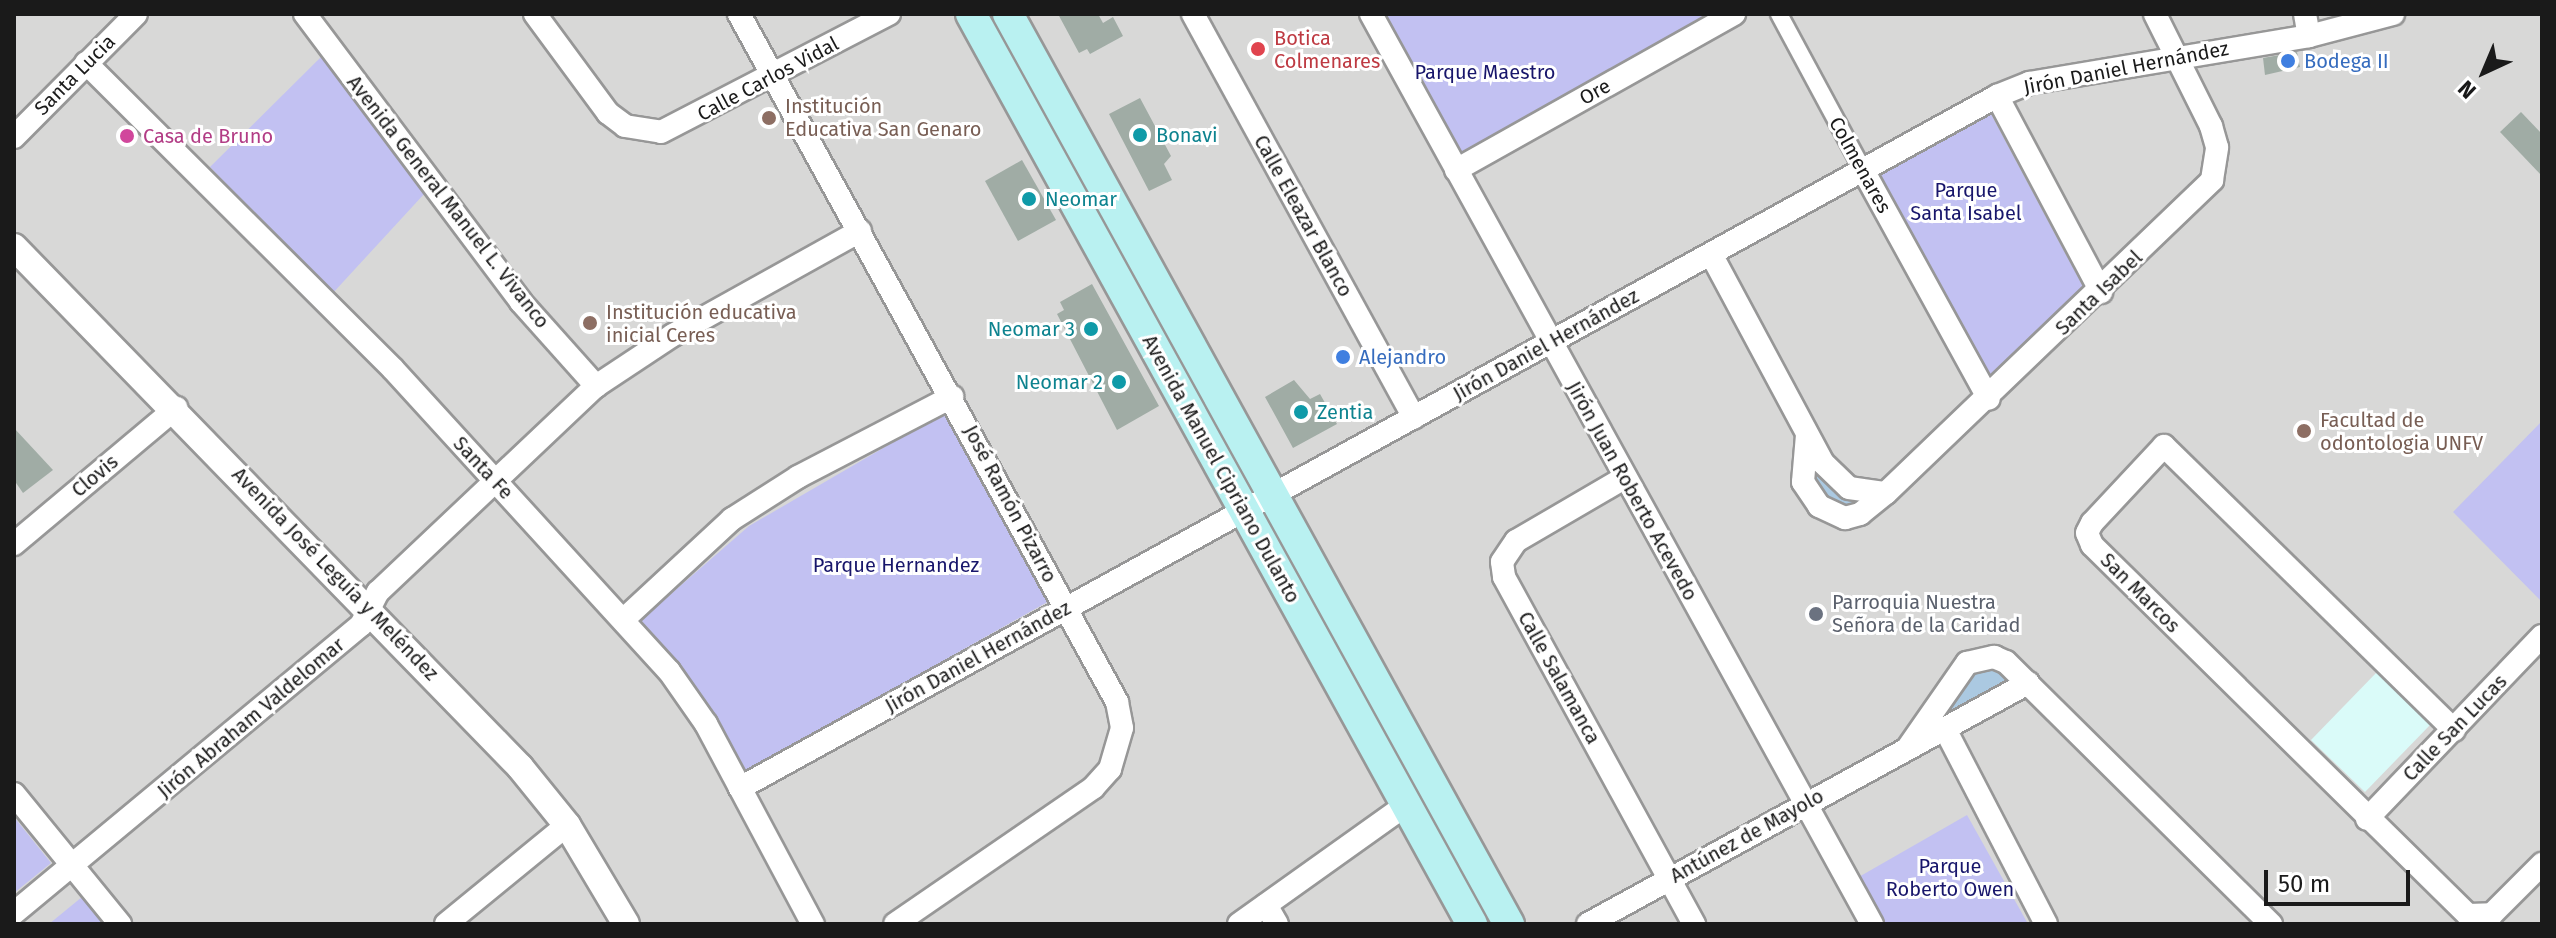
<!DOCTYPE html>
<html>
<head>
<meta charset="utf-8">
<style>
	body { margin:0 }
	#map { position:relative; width:2556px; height:938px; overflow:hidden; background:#e1ebe7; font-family:"Fira Sans",sans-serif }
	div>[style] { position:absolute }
	.residential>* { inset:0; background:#d8d8d7 }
	.education>* { inset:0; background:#dafbf9 }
	.grass>* { inset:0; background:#abc9e1 }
	.park>* { inset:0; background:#c2c1f2 }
	.building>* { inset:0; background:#a0aca5 }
	.roads { filter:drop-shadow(2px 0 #979797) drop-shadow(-2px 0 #979797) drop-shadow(0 2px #979797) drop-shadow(0 -2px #979797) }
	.pedestrian>* { height:16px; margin:-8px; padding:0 8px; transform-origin:8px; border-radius:8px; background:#fff }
	.minor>* { height:22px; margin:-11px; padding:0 11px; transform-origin:11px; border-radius:11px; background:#fff }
	.tertiary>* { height:26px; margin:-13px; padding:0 13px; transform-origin:13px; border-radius:13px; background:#fff }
	.secondary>* { height:30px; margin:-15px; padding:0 15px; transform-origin:15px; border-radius:15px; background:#b9f1f1 }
	.dots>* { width:22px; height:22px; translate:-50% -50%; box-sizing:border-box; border:4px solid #fff; border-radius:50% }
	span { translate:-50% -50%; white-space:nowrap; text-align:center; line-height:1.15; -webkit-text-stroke:6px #fff; paint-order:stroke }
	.health-label { font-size:20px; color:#be3a42 }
	.left { translate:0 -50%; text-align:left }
	.shop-label { font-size:20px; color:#366cbe }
	.street-label { font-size:20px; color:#1a1a1a }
	.park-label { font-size:20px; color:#18166b }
	.education-label { font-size:20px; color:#785e54 }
	.culture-label { font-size:20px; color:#0d838f }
	.right { translate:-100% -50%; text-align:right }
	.hotel-label { font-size:20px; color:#b23c85 }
	.worship-label { font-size:20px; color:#5b616d }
	.frame { position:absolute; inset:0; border:16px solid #1a1a1a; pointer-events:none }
	.north { position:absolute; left:2444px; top:32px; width:80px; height:80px; -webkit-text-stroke:6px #fff; paint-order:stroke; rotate:224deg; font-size:22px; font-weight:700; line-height:32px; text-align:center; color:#1a1a1a }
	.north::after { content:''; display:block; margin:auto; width:28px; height:36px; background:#1a1a1a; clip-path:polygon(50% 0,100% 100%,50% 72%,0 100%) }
	.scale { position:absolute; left:2264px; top:870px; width:146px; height:36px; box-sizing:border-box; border:4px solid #1a1a1a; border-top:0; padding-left:10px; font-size:24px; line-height:28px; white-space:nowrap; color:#1a1a1a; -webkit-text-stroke:6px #fff; paint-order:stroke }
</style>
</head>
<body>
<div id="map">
	<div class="residential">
		<div style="clip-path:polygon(14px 14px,2542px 14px,2542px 924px,14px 924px)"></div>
	</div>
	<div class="education">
		<div style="clip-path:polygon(2377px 672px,2431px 724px,2365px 792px,2311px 740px)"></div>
	</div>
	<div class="grass">
		<div style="clip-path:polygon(981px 14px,1000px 14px,1257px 492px,1250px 497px)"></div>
		<div style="clip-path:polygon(1816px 471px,1853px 503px,1856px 509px,1830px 508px,1812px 476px)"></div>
		<div style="clip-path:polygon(1984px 666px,2000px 673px,2011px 688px,1932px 731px,1964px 674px)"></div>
	</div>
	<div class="park">
		<div style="clip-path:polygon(1385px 14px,1718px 14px,1461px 153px)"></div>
		<div style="clip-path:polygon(322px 56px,425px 193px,332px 294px,210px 167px)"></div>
		<div style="clip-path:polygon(1990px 112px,2085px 290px,1991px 382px,1876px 174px)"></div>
		<div style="clip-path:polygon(947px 411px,1051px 600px,744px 773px,641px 620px,749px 526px)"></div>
		<div style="clip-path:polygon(2542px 421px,2542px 602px,2453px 512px)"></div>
		<div style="clip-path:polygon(1967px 815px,2028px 924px,1883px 924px,1857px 878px)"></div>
		<div style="clip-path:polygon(14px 817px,51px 863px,14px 893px)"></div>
		<div style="clip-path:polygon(82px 897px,103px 924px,49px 924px)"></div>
	</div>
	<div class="building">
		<div style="clip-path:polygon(1058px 14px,1098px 14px,1103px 23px,1113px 17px,1123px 36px,1090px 54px,1087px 49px,1079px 53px)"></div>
		<div style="clip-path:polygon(2297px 52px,2300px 67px,2265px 75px,2263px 58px)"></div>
		<div style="clip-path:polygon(1140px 98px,1171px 156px,1164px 164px,1172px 180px,1149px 191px,1109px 114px)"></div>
		<div style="clip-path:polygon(2521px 112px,2542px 134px,2542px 176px,2500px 132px)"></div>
		<div style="clip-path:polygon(1022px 160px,1056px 220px,1018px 241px,985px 181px)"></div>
		<div style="clip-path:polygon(1092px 284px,1159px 406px,1117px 430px,1057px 314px,1064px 310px,1060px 302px)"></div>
		<div style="clip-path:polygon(1294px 380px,1310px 399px,1320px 394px,1337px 424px,1293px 448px,1265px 397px)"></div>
		<div style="clip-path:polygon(14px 428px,53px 470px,23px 493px,14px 480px)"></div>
	</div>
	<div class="roads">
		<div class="pedestrian">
			<div style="left:1779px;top:14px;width:177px;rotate:61.7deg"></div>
		</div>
		<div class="minor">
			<div style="left:305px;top:14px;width:360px;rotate:53.1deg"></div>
			<div style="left:521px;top:302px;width:113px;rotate:48.2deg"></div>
			<div style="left:535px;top:14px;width:123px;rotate:53.6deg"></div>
			<div style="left:608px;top:113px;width:21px;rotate:37deg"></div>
			<div style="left:625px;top:126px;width:36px;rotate:9deg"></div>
			<div style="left:661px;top:132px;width:257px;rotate:-27.4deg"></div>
			<div style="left:739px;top:14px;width:785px;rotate:61.21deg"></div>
			<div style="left:1117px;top:702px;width:26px;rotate:79deg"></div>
			<div style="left:1122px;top:728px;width:43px;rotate:106.3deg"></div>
			<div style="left:1110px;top:769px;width:25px;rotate:132deg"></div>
			<div style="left:1093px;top:788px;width:240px;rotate:145.5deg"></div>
			<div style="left:1193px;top:14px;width:460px;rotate:61.3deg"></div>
			<div style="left:1371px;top:14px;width:1039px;rotate:61.17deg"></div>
			<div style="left:2305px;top:14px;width:22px;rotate:80deg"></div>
			<div style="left:86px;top:63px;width:433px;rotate:44.9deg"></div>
			<div style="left:393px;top:369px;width:409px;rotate:47.6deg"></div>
			<div style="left:669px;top:671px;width:65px;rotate:55.1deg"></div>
			<div style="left:706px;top:724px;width:227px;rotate:61.9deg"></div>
			<div style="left:1997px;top:96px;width:222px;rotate:62deg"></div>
			<div style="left:14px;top:137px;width:173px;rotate:-45.2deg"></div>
			<div style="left:1456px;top:170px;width:319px;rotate:-29.3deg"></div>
			<div style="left:1863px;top:170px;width:261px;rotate:61.2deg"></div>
			<div style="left:1711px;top:254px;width:237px;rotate:61.8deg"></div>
			<div style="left:1823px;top:463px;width:36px;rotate:44deg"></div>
			<div style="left:1849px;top:488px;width:37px;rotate:8deg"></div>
			<div style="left:1886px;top:493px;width:452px;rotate:-43.8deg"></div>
			<div style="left:2212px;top:180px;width:33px;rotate:-81deg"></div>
			<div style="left:2217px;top:147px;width:22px;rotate:-106deg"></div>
			<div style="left:2211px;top:126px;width:125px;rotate:-116.6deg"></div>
			<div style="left:1807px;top:435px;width:47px;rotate:94.9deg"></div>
			<div style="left:1803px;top:482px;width:29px;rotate:56deg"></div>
			<div style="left:1819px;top:506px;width:29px;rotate:25deg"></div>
			<div style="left:1845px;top:518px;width:16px;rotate:-15deg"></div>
			<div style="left:1860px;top:514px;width:33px;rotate:-39deg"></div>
			<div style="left:1624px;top:478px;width:125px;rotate:149.7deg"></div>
			<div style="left:1516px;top:541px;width:25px;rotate:124deg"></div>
			<div style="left:1502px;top:562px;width:15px;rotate:82deg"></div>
			<div style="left:1504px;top:577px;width:396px;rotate:61.3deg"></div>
			<div style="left:14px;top:544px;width:212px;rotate:-40deg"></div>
			<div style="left:623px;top:620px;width:149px;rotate:-42.8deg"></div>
			<div style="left:732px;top:519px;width:78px;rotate:-32.5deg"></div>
			<div style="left:798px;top:477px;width:174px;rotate:-27.5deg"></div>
			<div style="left:1945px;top:729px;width:220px;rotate:62.6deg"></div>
			<div style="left:2454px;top:730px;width:406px;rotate:-135.6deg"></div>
			<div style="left:2164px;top:446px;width:105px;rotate:133.1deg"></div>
			<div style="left:2092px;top:523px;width:11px;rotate:117deg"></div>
			<div style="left:2087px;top:533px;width:13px;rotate:67deg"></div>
			<div style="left:2092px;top:545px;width:528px;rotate:44.54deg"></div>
			<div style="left:2468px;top:915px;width:24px;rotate:-2deg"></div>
			<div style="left:2492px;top:914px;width:71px;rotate:-45deg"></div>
			<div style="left:1907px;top:749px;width:105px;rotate:-55.1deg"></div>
			<div style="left:1967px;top:663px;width:28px;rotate:-13deg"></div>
			<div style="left:1994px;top:657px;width:13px;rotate:23deg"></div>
			<div style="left:2006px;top:662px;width:373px;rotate:44.7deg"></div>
			<div style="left:740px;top:788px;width:1435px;rotate:-28.83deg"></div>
			<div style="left:1997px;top:96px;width:35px;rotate:-22deg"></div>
			<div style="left:2029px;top:83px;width:284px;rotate:-9.5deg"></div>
			<div style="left:2309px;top:36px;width:87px;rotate:-14.7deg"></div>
			<div style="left:14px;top:794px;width:168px;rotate:50.8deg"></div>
			<div style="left:2367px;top:819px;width:253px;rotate:-46.3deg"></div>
			<div style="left:1266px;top:905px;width:22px;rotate:60deg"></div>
			<div style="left:14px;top:913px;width:451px;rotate:-39.7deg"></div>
			<div style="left:361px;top:625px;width:37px;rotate:-63deg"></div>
			<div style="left:378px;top:592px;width:300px;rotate:-43.4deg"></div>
			<div style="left:596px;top:386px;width:92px;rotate:-33.5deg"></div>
			<div style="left:673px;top:335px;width:214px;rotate:-29.1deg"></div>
			<div style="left:446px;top:924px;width:156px;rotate:-39.3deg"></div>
			<div style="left:1239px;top:924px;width:205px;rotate:-35.5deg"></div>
			<div style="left:1588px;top:924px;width:502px;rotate:-28.71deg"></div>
		</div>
		<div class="tertiary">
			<div style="left:14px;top:247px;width:726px;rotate:45.78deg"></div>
			<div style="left:520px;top:767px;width:75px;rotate:51deg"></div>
			<div style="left:567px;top:825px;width:115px;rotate:59.2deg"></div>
		</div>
		<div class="secondary">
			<div style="left:971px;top:14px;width:1039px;rotate:61.17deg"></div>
			<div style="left:1008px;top:14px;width:1039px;rotate:61.17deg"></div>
		</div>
	</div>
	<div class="dots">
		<div style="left:1258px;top:49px;background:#e0444e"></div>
		<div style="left:2288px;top:61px;background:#3f7fe0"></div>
		<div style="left:769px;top:118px;background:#8d6e63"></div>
		<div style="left:1140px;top:135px;background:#0f9aa8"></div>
		<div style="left:127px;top:136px;background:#d1479c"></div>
		<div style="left:1029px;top:199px;background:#0f9aa8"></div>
		<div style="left:590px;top:323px;background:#8d6e63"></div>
		<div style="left:1091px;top:329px;background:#0f9aa8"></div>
		<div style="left:1343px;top:357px;background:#3f7fe0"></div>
		<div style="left:1119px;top:382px;background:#0f9aa8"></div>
		<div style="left:1301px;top:412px;background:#0f9aa8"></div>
		<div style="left:2304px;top:431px;background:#8d6e63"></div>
		<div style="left:1816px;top:614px;background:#6b7280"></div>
	</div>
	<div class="health-label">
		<span class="left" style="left:1274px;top:50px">Botica<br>Colmenares</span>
	</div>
	<div class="shop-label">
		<span class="left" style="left:2304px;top:61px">Bodega II</span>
		<span class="left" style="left:1359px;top:357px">Alejandro</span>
	</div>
	<div class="street-label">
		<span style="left:2126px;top:68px;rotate:-11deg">Jirón Daniel Hernández</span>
		<span style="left:75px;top:75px;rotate:-45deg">Santa Lucia</span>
		<span style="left:768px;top:79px;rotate:-28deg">Calle Carlos Vidal</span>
		<span style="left:1595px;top:92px;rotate:-29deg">Ore</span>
		<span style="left:1860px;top:165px;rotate:61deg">Colmenares</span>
		<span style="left:448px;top:202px;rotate:52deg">Avenida General Manuel L. Vivanco</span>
		<span style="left:1303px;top:216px;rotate:61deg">Calle Eleazar Blanco</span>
		<span style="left:2099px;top:293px;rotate:-44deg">Santa Isabel</span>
		<span style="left:1546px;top:345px;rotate:-29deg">Jirón Daniel Hernández</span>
		<span style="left:483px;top:468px;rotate:47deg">Santa Fe</span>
		<span style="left:1221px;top:469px;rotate:61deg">Avenida Manuel Cipriano Dulanto</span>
		<span style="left:95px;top:476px;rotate:-40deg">Clovis</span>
		<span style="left:1632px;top:491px;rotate:61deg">Jirón Juan Roberto Acevedo</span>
		<span style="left:1010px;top:504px;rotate:62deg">José Ramón Pizarro</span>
		<span style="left:335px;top:574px;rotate:46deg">Avenida José Leguía y Meléndez</span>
		<span style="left:2140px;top:593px;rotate:45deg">San Marcos</span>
		<span style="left:978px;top:657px;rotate:-29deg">Jirón Daniel Hernández</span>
		<span style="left:1559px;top:678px;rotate:61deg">Calle Salamanca</span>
		<span style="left:251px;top:718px;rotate:-40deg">Jirón Abraham Valdelomar</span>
		<span style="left:2455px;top:728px;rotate:-46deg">Calle San Lucas</span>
		<span style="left:1747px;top:836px;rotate:-29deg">Antúnez de Mayolo</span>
	</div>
	<div class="park-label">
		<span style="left:1485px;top:72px">Parque Maestro</span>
		<span style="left:1966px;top:202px">Parque<br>Santa Isabel</span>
		<span style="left:896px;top:565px">Parque Hernandez</span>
		<span style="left:1950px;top:878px">Parque<br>Roberto Owen</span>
	</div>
	<div class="education-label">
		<span class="left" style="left:785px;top:118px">Institución<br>Educativa San Genaro</span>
		<span class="left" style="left:606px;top:324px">Institución educativa<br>inicial Ceres</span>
		<span class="left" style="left:2320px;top:432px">Facultad de<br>odontologia UNFV</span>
	</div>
	<div class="culture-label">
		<span class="left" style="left:1156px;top:135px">Bonavi</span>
		<span class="left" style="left:1045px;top:199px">Neomar</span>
		<span class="right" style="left:1075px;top:329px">Neomar 3</span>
		<span class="right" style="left:1103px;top:382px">Neomar 2</span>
		<span class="left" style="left:1317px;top:412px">Zentia</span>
	</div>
	<div class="hotel-label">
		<span class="left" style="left:143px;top:136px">Casa de Bruno</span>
	</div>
	<div class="worship-label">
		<span class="left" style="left:1832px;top:614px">Parroquia Nuestra<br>Señora de la Caridad</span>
	</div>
	<div class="frame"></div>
	<div class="north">N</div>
	<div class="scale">50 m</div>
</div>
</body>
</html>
